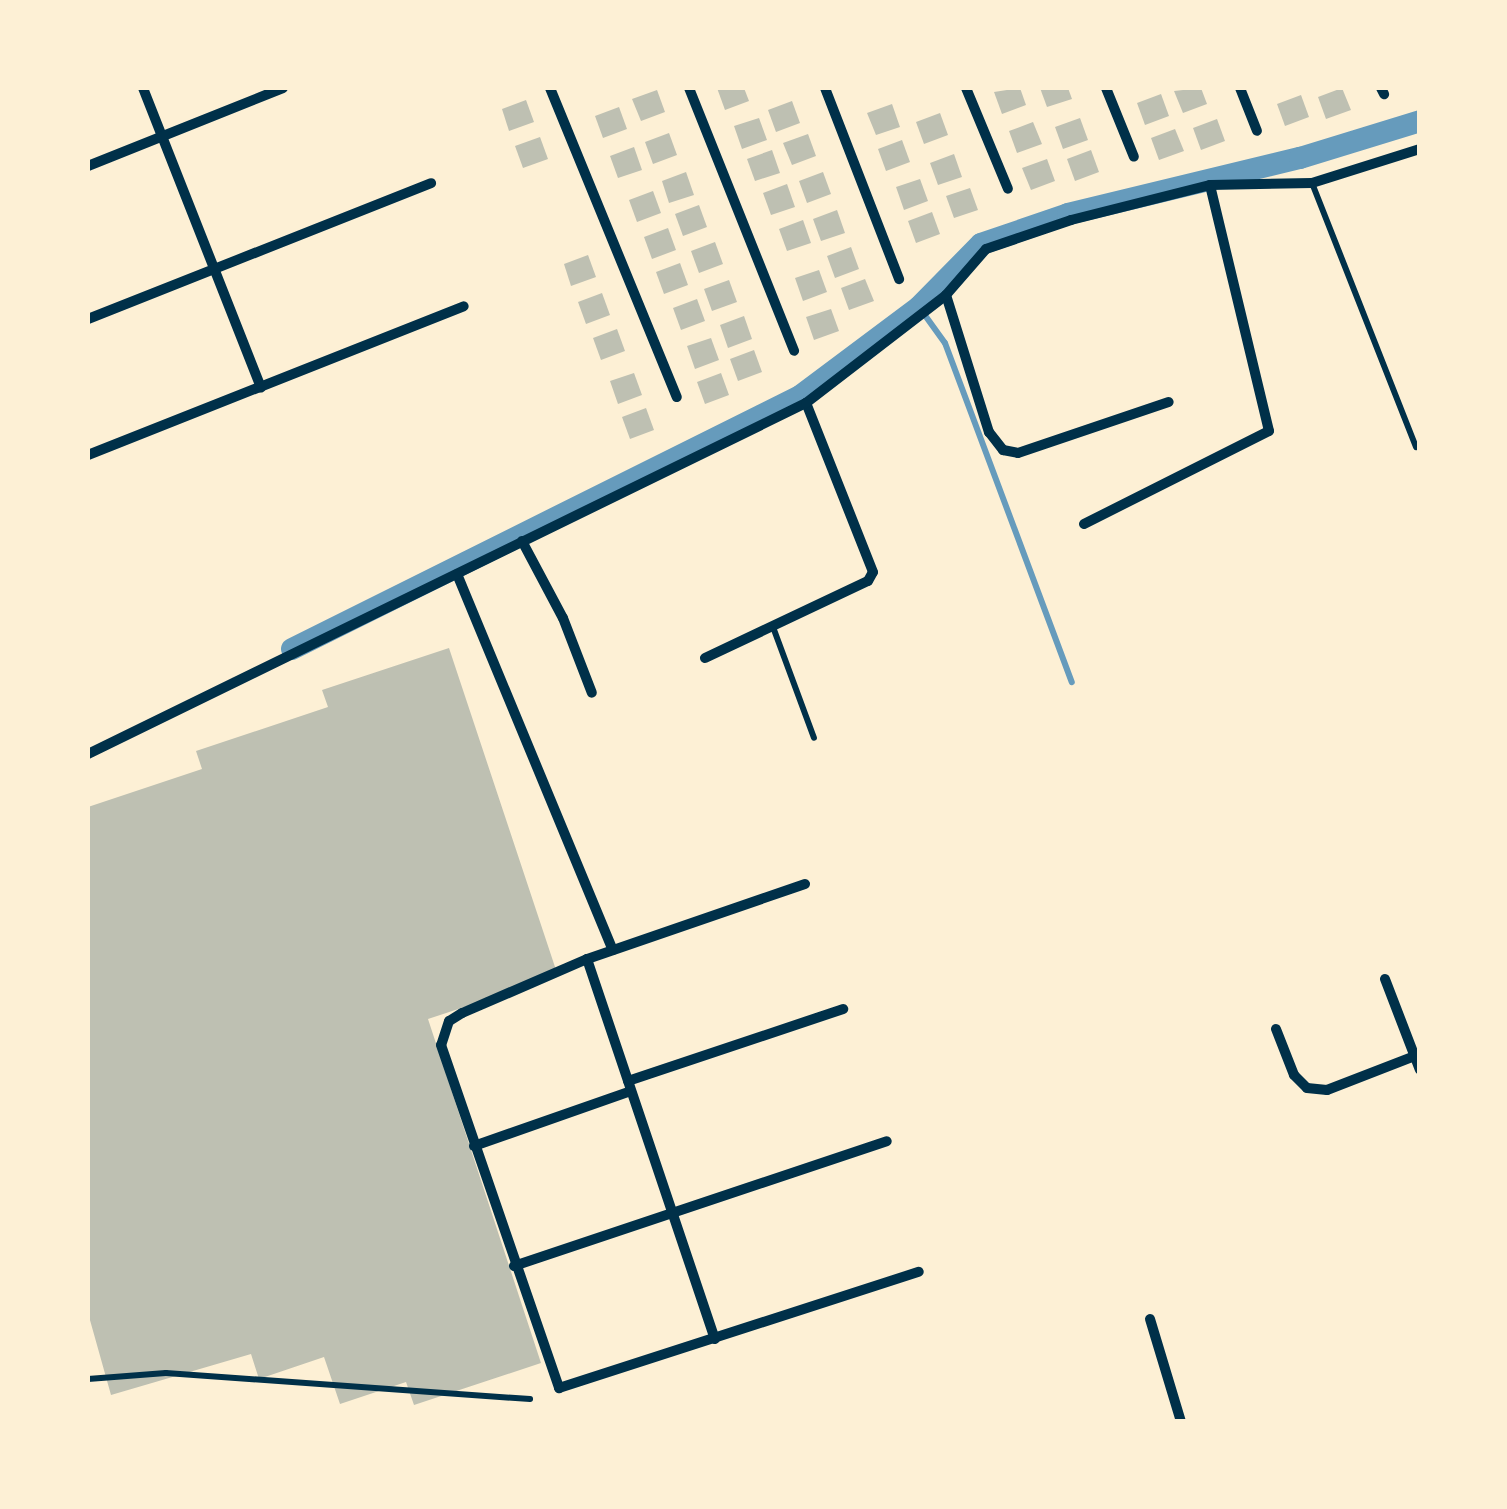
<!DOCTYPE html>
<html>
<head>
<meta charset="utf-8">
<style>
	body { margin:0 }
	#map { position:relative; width:1507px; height:1509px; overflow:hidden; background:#fdf0d5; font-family:"PT Sans Narrow",sans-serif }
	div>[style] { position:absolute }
	.stream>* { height:6px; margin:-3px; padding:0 3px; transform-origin:3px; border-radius:3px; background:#669bbc }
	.canal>* { height:22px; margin:-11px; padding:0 11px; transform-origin:11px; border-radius:11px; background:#669bbc }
	.building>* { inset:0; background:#bec0b2 }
	.service>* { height:6px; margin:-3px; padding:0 3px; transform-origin:3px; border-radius:3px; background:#003049 }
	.minor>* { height:10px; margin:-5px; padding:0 5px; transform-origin:5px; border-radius:5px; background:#003049 }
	span { translate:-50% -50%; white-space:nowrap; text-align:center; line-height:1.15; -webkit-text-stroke:10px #fdf0d5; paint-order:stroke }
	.frame { position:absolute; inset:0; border:90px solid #fdf0d5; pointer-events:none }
</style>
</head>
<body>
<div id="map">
	<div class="stream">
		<div style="left:919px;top:307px;width:44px;rotate:54.2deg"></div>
		<div style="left:945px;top:343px;width:362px;rotate:69.5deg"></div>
	</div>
	<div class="canal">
		<div style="left:292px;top:649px;width:568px;rotate:-26.47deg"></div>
		<div style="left:800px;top:396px;width:149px;rotate:-36.8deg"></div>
		<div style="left:919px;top:307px;width:88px;rotate:-45.5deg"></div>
		<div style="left:981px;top:244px;width:92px;rotate:-19deg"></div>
		<div style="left:1068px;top:214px;width:239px;rotate:-13.6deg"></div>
		<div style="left:1300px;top:158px;width:126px;rotate:-17.1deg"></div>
	</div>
	<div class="building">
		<div style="clip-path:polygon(717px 88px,744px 88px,749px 101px,725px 110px)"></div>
		<div style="clip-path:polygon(1020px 88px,1026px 105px,1002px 114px,994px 92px)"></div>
		<div style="clip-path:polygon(1040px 88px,1068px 88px,1072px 99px,1047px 107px)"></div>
		<div style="clip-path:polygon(1201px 88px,1207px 104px,1183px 113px,1174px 91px)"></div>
		<div style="clip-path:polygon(1342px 88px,1351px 110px,1326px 119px,1318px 97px)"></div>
		<div style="clip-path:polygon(657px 90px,665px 112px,641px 121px,632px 99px)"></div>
		<div style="clip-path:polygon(1161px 94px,1169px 116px,1145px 125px,1137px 103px)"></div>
		<div style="clip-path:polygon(1301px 95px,1309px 117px,1285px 126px,1277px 104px)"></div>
		<div style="clip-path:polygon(526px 100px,534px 122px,509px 131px,502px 109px)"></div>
		<div style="clip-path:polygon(792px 101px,800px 123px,776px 132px,768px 110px)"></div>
		<div style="clip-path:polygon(892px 104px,900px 127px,876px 135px,867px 113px)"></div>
		<div style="clip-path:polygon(619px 107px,627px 129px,603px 138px,595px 116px)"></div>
		<div style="clip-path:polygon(940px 113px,948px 135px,924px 144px,916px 122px)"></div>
		<div style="clip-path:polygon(759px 118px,767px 140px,742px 149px,734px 126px)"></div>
		<div style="clip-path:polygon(1080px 118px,1088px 140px,1063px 149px,1055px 127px)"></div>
		<div style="clip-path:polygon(1217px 119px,1225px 141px,1201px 150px,1193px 128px)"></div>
		<div style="clip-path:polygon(1033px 122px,1042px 144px,1017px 153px,1009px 131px)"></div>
		<div style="clip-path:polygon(1175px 129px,1184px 151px,1159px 160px,1151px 138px)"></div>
		<div style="clip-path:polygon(669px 133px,677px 155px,653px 164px,645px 142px)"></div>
		<div style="clip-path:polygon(808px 134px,816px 156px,792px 165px,783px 143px)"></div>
		<div style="clip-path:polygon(540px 137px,548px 159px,523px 168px,515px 146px)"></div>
		<div style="clip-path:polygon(902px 140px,910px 162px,886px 171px,878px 149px)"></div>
		<div style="clip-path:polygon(634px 147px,642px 170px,618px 178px,610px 156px)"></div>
		<div style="clip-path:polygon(772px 150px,780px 173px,755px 181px,747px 159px)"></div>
		<div style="clip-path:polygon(1091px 150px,1099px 172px,1075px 181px,1067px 159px)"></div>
		<div style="clip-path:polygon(954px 154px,962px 177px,938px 185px,930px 163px)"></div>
		<div style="clip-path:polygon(1047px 159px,1055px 181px,1031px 190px,1022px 168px)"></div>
		<div style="clip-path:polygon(686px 172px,694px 195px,669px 203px,662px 181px)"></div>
		<div style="clip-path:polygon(823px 172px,831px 194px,807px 203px,799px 181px)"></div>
		<div style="clip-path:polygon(920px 179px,928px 201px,904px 210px,896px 187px)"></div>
		<div style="clip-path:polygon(787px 184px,795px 207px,771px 215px,763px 193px)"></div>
		<div style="clip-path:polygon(970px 188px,978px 210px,954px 218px,946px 196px)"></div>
		<div style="clip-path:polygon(653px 191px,661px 213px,637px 222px,629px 200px)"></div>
		<div style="clip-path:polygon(699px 205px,707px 227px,683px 236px,675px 214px)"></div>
		<div style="clip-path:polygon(837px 210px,845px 233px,821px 241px,813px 219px)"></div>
		<div style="clip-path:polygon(932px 212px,940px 234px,916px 243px,908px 221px)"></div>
		<div style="clip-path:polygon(803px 220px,811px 243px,787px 251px,779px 229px)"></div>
		<div style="clip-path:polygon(668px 228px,676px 250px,652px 259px,644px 237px)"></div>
		<div style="clip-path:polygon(715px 242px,723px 264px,699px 273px,691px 251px)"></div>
		<div style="clip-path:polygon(851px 247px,859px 269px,835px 278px,827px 256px)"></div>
		<div style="clip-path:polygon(588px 255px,596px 277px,571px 286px,564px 264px)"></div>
		<div style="clip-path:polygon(680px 263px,688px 285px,664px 294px,656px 272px)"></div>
		<div style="clip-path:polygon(819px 270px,827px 292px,803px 301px,795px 278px)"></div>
		<div style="clip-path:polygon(865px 279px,874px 301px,849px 310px,841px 288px)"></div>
		<div style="clip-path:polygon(729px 280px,737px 302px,712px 311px,704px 289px)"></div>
		<div style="clip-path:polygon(602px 293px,610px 315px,586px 324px,578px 302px)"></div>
		<div style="clip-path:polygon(697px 299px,705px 321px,681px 330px,673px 308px)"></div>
		<div style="clip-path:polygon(831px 309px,839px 331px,814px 340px,806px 317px)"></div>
		<div style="clip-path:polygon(744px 316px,752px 339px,728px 348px,720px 325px)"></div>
		<div style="clip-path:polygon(617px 329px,625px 351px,601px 360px,593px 338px)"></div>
		<div style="clip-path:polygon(711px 338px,719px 360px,695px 369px,687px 346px)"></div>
		<div style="clip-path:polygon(754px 350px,762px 372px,738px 381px,730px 359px)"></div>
		<div style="clip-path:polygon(634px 373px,642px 395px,618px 404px,610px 381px)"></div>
		<div style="clip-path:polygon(721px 373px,729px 395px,705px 404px,697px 382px)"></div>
		<div style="clip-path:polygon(646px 408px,654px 430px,630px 439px,622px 417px)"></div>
		<div style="clip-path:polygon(449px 648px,558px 976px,428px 1019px,541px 1363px,414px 1405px,406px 1382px,340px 1404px,324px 1357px,259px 1379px,251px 1354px,111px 1395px,88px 1313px,88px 807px,202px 769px,196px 751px,328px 707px,322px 690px)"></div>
	</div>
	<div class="service">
		<div style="left:1312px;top:183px;width:284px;rotate:68.5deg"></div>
		<div style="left:773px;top:627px;width:118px;rotate:69.7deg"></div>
		<div style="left:88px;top:1379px;width:78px;rotate:-4.4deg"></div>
		<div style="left:166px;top:1373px;width:365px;rotate:4.1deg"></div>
	</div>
	<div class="minor">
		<div style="left:143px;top:88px;width:322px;rotate:68.5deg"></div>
		<div style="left:550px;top:88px;width:334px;rotate:67.7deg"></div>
		<div style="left:689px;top:88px;width:283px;rotate:68.2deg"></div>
		<div style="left:825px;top:88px;width:205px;rotate:68.8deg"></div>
		<div style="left:966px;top:88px;width:109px;rotate:67.4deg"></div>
		<div style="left:1106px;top:88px;width:74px;rotate:67.9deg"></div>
		<div style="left:1240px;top:88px;width:46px;rotate:68.4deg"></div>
		<div style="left:1381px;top:88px;width:7px;rotate:63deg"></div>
		<div style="left:88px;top:166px;width:210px;rotate:-21.8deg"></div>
		<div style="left:946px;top:295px;width:144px;rotate:72.6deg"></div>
		<div style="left:989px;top:432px;width:23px;rotate:52deg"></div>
		<div style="left:1003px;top:450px;width:15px;rotate:11deg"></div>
		<div style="left:1018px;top:453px;width:159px;rotate:-18.7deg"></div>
		<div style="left:88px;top:319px;width:369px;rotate:-21.6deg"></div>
		<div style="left:88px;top:455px;width:404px;rotate:-21.6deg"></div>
		<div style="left:1084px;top:524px;width:207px;rotate:-26.7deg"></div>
		<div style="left:1269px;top:431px;width:253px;rotate:-103.5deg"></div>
		<div style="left:522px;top:541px;width:87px;rotate:62deg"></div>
		<div style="left:563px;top:618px;width:80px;rotate:68.9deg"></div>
		<div style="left:457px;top:574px;width:407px;rotate:67.5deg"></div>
		<div style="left:705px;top:658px;width:180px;rotate:-25.3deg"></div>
		<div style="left:868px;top:581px;width:10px;rotate:-61deg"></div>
		<div style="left:873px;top:572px;width:182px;rotate:-111.6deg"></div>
		<div style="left:88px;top:754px;width:799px;rotate:-26.05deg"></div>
		<div style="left:806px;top:403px;width:177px;rotate:-37.6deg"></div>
		<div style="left:946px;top:295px;width:61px;rotate:-49deg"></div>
		<div style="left:986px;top:249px;width:90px;rotate:-18.8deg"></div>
		<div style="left:1071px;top:220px;width:143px;rotate:-14.1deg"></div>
		<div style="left:1210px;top:185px;width:102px;rotate:-1.1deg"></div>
		<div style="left:1312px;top:183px;width:113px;rotate:-17.5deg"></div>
		<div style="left:805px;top:884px;width:231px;rotate:161deg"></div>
		<div style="left:587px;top:959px;width:136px;rotate:156.6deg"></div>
		<div style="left:462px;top:1013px;width:15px;rotate:148deg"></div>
		<div style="left:449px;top:1021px;width:25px;rotate:108deg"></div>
		<div style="left:441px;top:1045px;width:363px;rotate:71deg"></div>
		<div style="left:559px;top:1388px;width:378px;rotate:-17.9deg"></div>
		<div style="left:587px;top:959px;width:401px;rotate:71.4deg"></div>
		<div style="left:1385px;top:979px;width:97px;rotate:69deg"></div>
		<div style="left:1276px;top:1029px;width:49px;rotate:68.6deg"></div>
		<div style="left:1294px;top:1075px;width:18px;rotate:45deg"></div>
		<div style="left:1307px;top:1088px;width:20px;rotate:6deg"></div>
		<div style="left:1327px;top:1090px;width:100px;rotate:-21.2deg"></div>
		<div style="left:628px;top:1081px;width:227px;rotate:-18.5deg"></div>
		<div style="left:474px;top:1146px;width:166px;rotate:-19.3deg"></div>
		<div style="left:514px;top:1266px;width:393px;rotate:-18.5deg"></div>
		<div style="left:1150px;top:1319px;width:108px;rotate:73.2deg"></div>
	</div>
	<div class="frame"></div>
</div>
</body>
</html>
